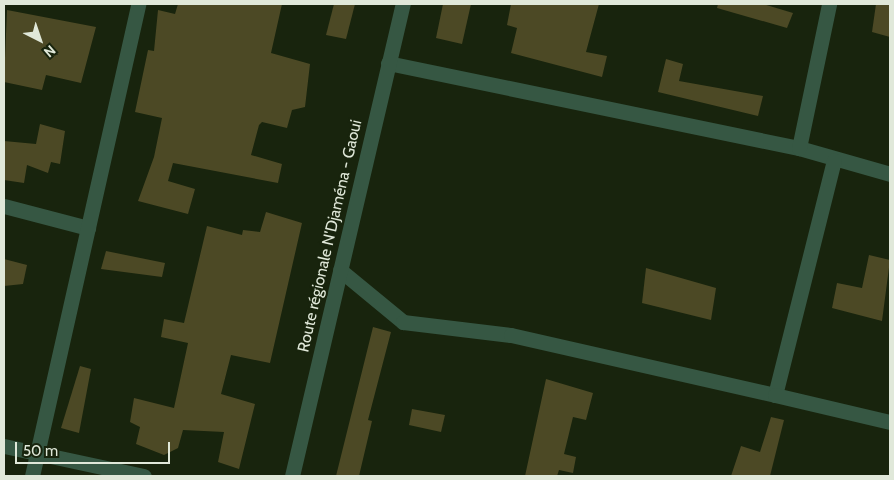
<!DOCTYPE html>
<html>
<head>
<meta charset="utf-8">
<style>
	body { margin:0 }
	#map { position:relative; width:894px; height:480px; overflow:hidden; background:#18240d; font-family:Cabin,sans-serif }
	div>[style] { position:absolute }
	.building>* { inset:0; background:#4c4925 }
	.minor>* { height:15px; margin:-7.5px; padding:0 7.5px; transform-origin:7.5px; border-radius:7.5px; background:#365743 }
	span { translate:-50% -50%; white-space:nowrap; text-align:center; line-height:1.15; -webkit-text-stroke:4px #18240d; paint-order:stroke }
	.street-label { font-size:16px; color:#e0e8d9 }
	.frame { position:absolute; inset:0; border:5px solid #e0e8d9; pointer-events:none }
	.north { position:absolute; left:15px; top:15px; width:50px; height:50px; -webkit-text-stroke:4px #18240d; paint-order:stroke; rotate:139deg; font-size:14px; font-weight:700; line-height:20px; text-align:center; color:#e0e8d9 }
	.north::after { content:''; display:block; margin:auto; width:18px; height:22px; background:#e0e8d9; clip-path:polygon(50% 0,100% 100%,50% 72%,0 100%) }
	.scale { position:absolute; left:15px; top:442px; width:155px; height:22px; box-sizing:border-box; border:2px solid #e0e8d9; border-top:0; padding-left:6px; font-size:15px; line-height:18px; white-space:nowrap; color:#e0e8d9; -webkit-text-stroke:4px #18240d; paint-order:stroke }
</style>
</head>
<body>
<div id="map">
	<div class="building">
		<div style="clip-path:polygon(178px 4px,282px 4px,271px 53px,310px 64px,305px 107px,292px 110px,287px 128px,262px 122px,259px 125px,251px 155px,282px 164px,278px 183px,173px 163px,168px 181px,195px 189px,188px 214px,138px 201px,154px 157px,162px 118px,135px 112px,148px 50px,154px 51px,158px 10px,175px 14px)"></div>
		<div style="clip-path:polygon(334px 4px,355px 4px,346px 39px,326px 35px)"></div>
		<div style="clip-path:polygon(443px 4px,471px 4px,462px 44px,436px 38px)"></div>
		<div style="clip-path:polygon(511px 4px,599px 4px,586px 52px,607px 56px,602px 77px,511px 53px,517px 28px,507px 25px)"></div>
		<div style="clip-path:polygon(718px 4px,763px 4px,793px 13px,787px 28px,717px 8px)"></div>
		<div style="clip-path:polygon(876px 4px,890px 4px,890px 37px,872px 32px)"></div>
		<div style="clip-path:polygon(7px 10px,96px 27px,81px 83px,46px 75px,42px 90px,4px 82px)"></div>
		<div style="clip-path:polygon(666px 59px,683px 64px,679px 81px,763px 96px,758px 116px,658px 92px)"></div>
		<div style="clip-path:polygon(40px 124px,65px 131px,60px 164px,51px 162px,48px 173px,27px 165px,24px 183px,4px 180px,4px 141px,36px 144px)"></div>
		<div style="clip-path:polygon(266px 212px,302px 223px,270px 363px,231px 355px,221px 394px,255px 404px,239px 469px,218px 462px,224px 432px,183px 430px,178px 448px,164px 455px,136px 444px,140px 427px,130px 422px,134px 398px,174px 408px,188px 343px,161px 337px,164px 319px,184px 323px,207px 226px,242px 235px,243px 230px,260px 232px)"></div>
		<div style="clip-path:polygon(106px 251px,165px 263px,162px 277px,101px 269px)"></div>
		<div style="clip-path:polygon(869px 255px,890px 260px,882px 321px,832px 308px,837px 283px,862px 288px)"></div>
		<div style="clip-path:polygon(4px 259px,27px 265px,23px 284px,4px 286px)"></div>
		<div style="clip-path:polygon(646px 268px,716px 288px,711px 320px,642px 303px)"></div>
		<div style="clip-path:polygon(373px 327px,391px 332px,368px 420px,372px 421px,359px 476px,336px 476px)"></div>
		<div style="clip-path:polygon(80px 366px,91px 369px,79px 433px,61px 428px)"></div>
		<div style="clip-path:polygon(546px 379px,593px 393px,586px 420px,573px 417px,564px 454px,576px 457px,573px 473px,559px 470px,557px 476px,525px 476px)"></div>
		<div style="clip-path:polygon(412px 409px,445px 415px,441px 432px,409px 425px)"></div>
		<div style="clip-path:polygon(771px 417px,784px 420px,770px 476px,731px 476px,741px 446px,760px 452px)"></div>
	</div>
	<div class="minor">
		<div style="left:388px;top:63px;width:420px;rotate:11.7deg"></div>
		<div style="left:799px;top:148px;width:95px;rotate:15.9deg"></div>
		<div style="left:799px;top:148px;width:147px;rotate:-78.2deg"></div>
		<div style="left:4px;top:206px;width:87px;rotate:14.7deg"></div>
		<div style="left:340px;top:270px;width:82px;rotate:39.5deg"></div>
		<div style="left:403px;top:322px;width:109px;rotate:6.9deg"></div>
		<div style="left:511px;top:335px;width:271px;rotate:12.8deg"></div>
		<div style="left:775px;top:395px;width:242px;rotate:-75.9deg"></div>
		<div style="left:775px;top:395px;width:118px;rotate:13.2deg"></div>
		<div style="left:4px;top:446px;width:143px;rotate:12.1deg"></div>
		<div style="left:32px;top:476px;width:484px;rotate:-77.3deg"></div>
		<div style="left:292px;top:476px;width:485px;rotate:-76.8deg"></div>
	</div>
	<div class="street-label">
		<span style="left:330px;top:236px;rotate:-77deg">Route régionale N'Djaména - Gaoui</span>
	</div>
	<div class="frame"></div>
	<div class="north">N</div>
	<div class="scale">50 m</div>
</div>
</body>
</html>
